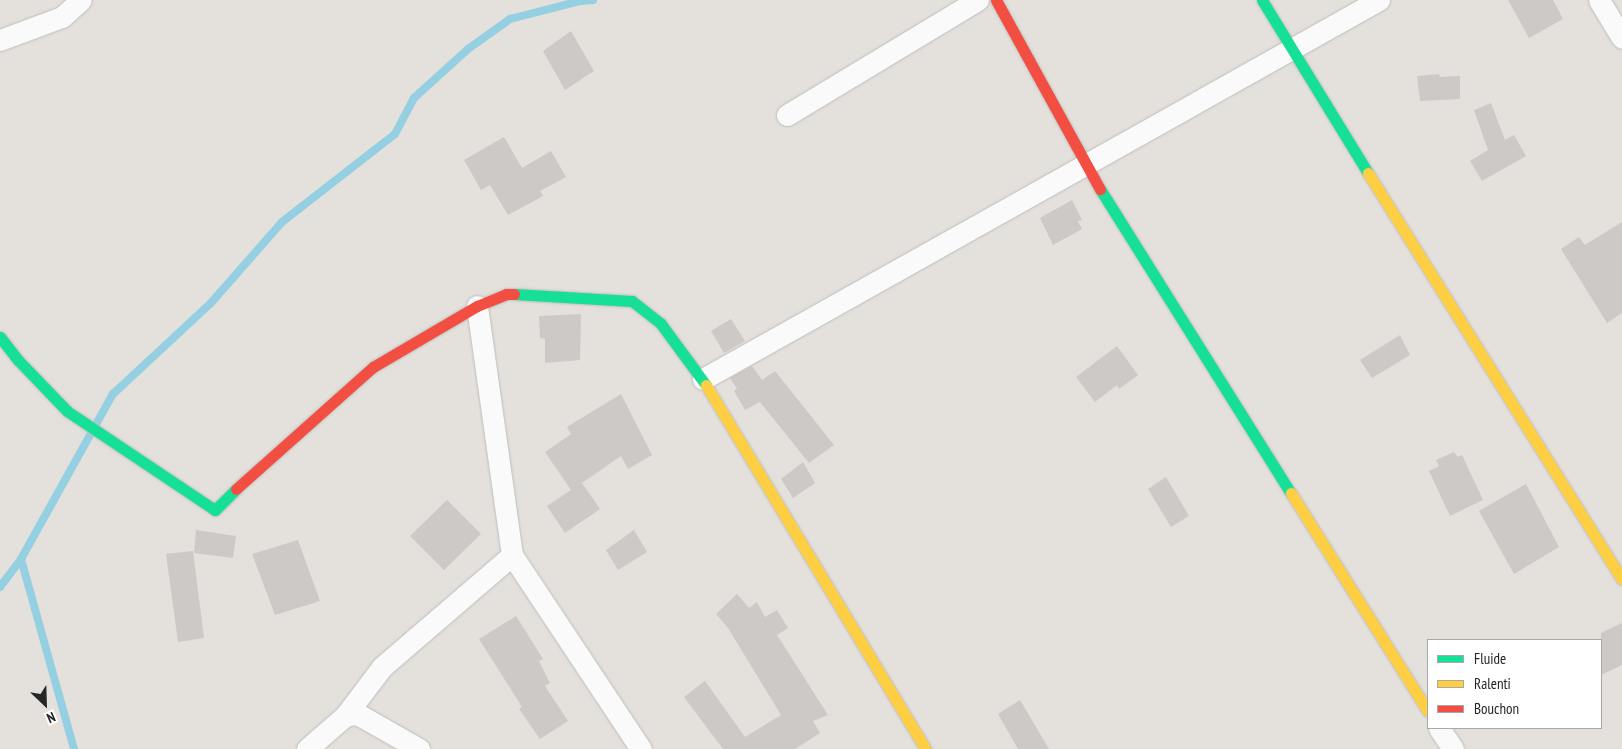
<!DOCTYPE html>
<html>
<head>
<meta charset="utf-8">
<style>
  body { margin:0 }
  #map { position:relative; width:1622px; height:749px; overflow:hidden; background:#e4e1dc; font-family:"PT Sans Narrow",sans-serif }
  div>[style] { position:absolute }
  .stream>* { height:8px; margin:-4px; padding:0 4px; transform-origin:4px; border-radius:4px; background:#94d0e2 }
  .building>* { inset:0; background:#ccc9c6 }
  .roads { filter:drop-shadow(0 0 1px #bebdbd) drop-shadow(0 0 1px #bebdbd) }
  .street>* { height:21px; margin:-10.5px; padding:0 10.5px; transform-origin:10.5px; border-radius:10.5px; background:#fbfafa }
  .fast>* { height:11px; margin:-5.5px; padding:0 5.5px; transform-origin:5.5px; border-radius:5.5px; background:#16e098 }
  .slow>* { height:11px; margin:-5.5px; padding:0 5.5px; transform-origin:5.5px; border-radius:5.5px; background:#ffcf43 }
  .jam>* { height:11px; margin:-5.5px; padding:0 5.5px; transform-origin:5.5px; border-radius:5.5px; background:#f24e42 }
  span { translate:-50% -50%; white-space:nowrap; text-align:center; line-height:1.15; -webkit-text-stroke:5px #fff; paint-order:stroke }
  .legend { position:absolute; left:1427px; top:639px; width:175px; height:90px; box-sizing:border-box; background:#fff; border:1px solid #a8a8a8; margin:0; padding:6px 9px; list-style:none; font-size:15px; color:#262626 }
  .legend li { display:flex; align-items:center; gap:10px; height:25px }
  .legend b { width:25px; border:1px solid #a8a8a8 }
  .north { position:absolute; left:20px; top:679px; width:50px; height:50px; -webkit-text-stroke:4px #fff; paint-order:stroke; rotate:156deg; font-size:14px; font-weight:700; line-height:20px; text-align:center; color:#262626 }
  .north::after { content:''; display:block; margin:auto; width:18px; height:22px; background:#262626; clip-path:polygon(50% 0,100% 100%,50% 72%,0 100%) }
</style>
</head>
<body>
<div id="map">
  <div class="stream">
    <i style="left:21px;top:559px;width:197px;rotate:74.4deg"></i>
    <i style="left:0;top:587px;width:35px;rotate:-53deg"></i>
    <i style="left:21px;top:559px;width:189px;rotate:-60.9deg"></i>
    <i style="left:113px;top:394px;width:132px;rotate:-42.9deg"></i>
    <i style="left:210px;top:304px;width:109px;rotate:-48.7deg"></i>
    <i style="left:282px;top:222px;width:143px;rotate:-37.9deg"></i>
    <i style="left:395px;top:134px;width:41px;rotate:-62.2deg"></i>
    <i style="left:414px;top:98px;width:73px;rotate:-42.2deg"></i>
    <i style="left:468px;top:49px;width:52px;rotate:-35.5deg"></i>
    <i style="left:510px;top:19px;width:72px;rotate:-14.4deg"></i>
    <i style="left:580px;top:1px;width:13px;rotate:-4deg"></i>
  </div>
  <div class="building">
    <i style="clip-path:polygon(1508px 0,1553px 0,1563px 19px,1529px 38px)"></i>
    <i style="clip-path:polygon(571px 31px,594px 71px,565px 90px,543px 51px)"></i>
    <i style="clip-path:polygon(1439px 74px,1440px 77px,1460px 76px,1460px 99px,1420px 101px,1417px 76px)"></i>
    <i style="clip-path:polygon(1491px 103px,1505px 140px,1514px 135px,1526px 156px,1482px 181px,1470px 161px,1488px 150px,1474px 110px)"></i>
    <i style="clip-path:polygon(504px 137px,522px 168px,551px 151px,566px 177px,540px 191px,543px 196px,508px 215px,490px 185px,481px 190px,464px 160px)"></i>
    <i style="clip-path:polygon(1072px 200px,1082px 220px,1078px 221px,1082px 229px,1053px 245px,1040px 218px)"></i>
    <i style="clip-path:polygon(1622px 222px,1622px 313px,1607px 323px,1561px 249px,1579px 237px,1585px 245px)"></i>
    <i style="clip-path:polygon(581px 314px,580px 360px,545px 363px,545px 339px,540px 338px,539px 316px)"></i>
    <i style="clip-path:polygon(731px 319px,745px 341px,724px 353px,711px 331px)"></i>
    <i style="clip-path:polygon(1400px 335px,1410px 355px,1372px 378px,1360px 360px)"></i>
    <i style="clip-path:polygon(1117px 346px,1138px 375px,1119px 389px,1117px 385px,1095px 402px,1076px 377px)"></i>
    <i style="clip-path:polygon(752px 366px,762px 380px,775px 371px,834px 445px,809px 463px,760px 402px,745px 410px,734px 391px,737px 389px,730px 378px)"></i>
    <i style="clip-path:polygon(621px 394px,652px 455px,628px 469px,621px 456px,579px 485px,582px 483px,600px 509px,565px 533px,547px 506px,571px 490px,545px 452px,571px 434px,567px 427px)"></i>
    <i style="clip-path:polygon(1454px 452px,1458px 457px,1462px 455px,1483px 500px,1450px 516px,1429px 471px,1439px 466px,1436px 460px)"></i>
    <i style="clip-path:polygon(803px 462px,815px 483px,793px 498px,781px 479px)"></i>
    <i style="clip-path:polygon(1166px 477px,1189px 516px,1171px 527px,1148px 489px)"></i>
    <i style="clip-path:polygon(1526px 484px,1559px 547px,1514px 574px,1479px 511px)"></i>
    <i style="clip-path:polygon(447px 500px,481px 534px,444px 570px,410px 536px)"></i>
    <i style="clip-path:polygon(196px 530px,236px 536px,233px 558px,194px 553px)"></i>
    <i style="clip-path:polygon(634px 530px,647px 552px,618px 570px,606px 550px)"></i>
    <i style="clip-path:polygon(298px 540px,320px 601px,275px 615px,252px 554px)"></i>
    <i style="clip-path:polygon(193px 551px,204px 638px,178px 642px,166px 554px)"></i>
    <i style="clip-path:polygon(737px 594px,749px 608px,757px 602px,765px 617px,777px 610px,788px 628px,777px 635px,828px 715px,813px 721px,820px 733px,795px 749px,723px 749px,684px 697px,705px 681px,745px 737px,781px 715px,728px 628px,716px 614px)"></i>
    <i style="clip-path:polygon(516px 616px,543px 659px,539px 661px,550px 683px,545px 686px,568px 721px,540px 739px,519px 709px,522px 707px,479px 639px)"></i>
    <i style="clip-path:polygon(1622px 623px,1622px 665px,1601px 675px,1601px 633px)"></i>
    <i style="clip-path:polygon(1020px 700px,1049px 749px,1018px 749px,998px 714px)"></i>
  </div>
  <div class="roads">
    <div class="street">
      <i style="left:1599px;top:0;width:44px;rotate:58.8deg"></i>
      <i style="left:0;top:40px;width:66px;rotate:-20.4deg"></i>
      <i style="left:62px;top:17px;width:25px;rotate:-42deg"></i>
      <i style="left:787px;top:115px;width:223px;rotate:-31.1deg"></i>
      <i style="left:477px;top:306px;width:251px;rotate:82deg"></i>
      <i style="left:512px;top:555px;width:233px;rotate:56.4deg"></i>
      <i style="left:703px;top:379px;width:775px;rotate:-29.28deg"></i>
      <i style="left:345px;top:716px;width:61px;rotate:-52.9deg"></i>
      <i style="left:382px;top:667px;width:172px;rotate:-40.7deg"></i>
      <i style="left:1439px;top:728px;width:25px;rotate:56deg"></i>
      <i style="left:307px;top:749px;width:50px;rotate:-41deg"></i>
      <i style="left:345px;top:716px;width:8px;rotate:-14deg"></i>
      <i style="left:353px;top:714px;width:8px;rotate:14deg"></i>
      <i style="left:361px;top:716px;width:67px;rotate:29.6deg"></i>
    </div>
    <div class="fast">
      <i style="left:1262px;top:0;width:203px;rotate:58.5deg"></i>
      <i style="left:1100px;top:189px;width:359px;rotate:57.9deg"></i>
      <i style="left:514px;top:294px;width:118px;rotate:3.4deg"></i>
      <i style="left:632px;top:301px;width:37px;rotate:38deg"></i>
      <i style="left:661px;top:324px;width:76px;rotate:53.6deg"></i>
      <i style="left:0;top:337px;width:29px;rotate:52deg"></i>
      <i style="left:18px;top:360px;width:71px;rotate:46.1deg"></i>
      <i style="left:67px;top:411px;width:178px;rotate:33.8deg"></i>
      <i style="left:215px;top:510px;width:30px;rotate:-45deg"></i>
    </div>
    <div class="slow">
      <i style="left:1368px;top:173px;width:479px;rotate:58deg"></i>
      <i style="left:706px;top:385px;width:425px;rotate:58.9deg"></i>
      <i style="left:1291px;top:493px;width:257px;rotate:57.9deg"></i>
    </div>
    <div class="jam">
      <i style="left:996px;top:0;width:216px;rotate:61.2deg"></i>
      <i style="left:236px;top:489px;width:183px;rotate:-41.7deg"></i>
      <i style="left:373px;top:367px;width:121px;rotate:-30.4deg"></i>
      <i style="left:477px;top:306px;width:31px;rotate:-22deg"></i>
      <i style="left:506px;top:294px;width:8px"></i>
    </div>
  </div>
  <ul class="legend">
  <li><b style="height:6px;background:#16e098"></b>Fluide</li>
  <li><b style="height:6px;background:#ffcf43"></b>Ralenti</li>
  <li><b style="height:6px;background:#f24e42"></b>Bouchon</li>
  </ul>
  <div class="north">N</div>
</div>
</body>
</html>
